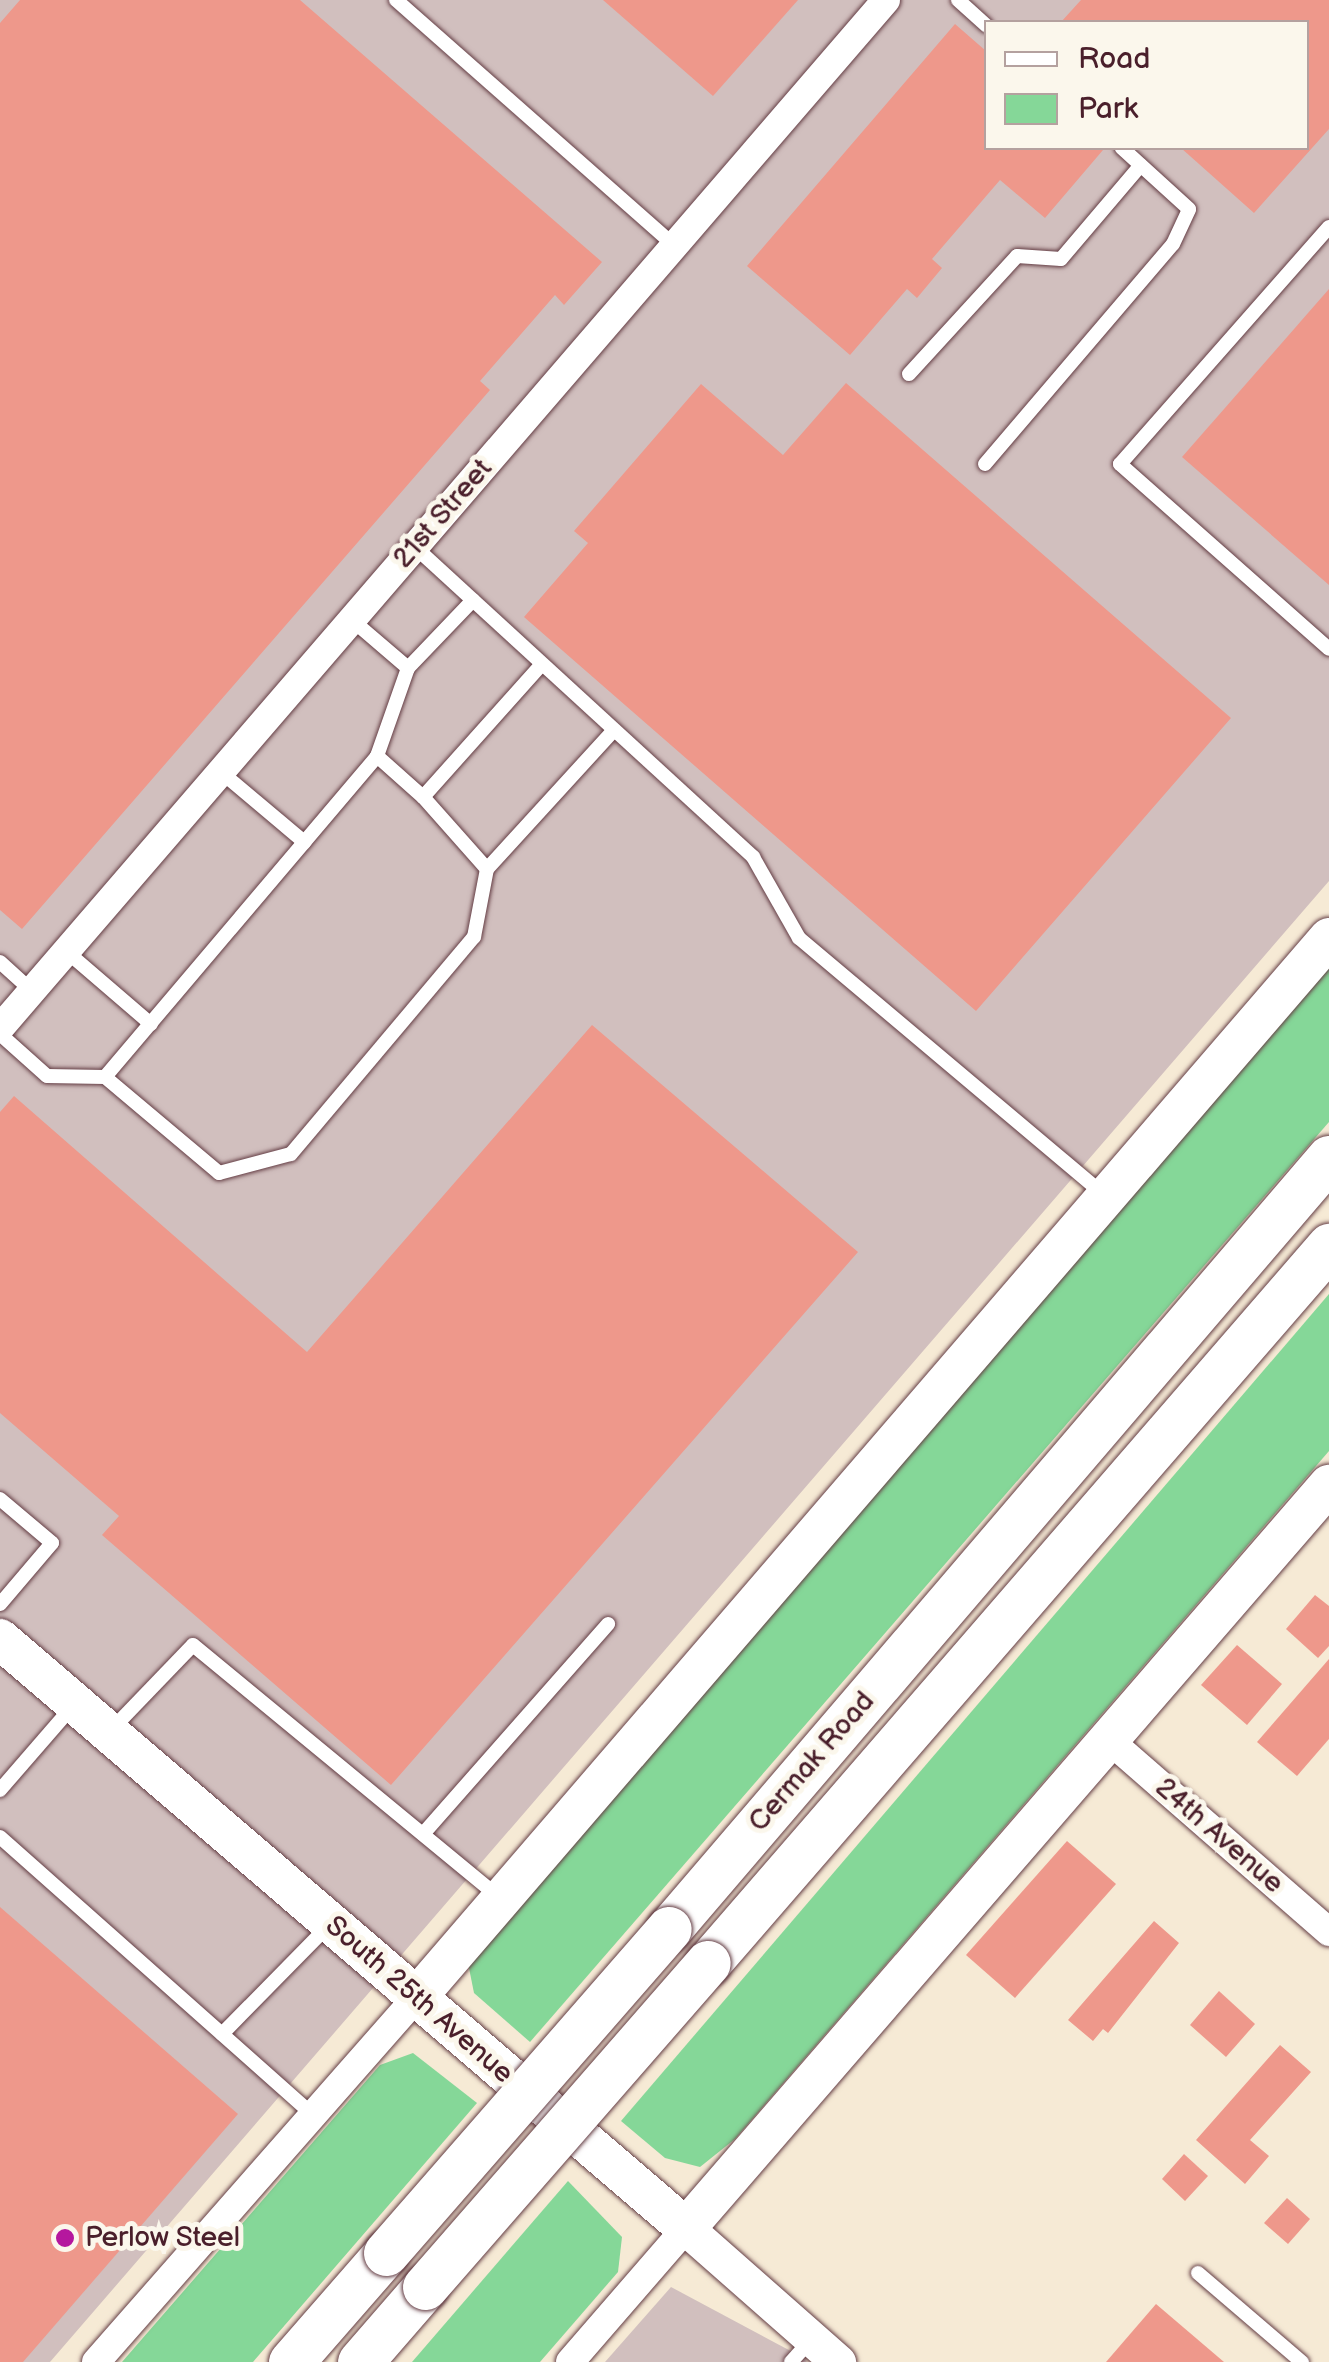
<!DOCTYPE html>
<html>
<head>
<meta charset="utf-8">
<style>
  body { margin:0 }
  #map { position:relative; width:1329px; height:2362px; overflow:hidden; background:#f6ead5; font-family:"Balsamiq Sans",sans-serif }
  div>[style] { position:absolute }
  .industrial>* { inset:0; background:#d1bfbe }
  .green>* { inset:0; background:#85d798 }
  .building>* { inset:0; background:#ee988b }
  .roads { filter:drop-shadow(0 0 2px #643d44) drop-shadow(0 0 2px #643d44) }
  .service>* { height:14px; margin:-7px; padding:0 7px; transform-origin:7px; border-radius:7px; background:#fff }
  .minor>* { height:28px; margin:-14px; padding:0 14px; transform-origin:14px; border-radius:14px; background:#fff }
  .tertiary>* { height:35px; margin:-17.5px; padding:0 17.5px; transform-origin:17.5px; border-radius:17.5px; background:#fff }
  .secondary>* { height:40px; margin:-20px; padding:0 20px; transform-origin:20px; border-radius:20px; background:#fff }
  .primary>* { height:45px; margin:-22.5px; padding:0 22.5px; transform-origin:22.5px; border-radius:22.5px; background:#fff }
  .bridges { filter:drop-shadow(0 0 2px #643d44) drop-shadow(0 0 2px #643d44) }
  .primary-bridge>* { height:45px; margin:-22.5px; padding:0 22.5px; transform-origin:22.5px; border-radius:22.5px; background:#fff }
  .dots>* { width:28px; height:28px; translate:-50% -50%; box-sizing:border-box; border:5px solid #fbf7ec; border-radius:50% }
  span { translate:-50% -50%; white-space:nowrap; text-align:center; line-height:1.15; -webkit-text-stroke:10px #fbf7ec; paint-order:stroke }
  .street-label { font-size:28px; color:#4a1f2b }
  .poi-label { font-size:28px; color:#4a1f2b }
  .left { translate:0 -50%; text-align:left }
  .legend { position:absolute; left:984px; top:20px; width:325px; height:130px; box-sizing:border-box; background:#fbf7ec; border:2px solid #b4a19f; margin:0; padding:12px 18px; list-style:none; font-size:30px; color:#4a1f2b }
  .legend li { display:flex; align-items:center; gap:20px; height:50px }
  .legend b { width:50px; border:2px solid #b4a19f }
</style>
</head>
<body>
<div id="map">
  <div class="industrial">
    <i style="clip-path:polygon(evenodd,0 0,1329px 0,1329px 881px,50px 2362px,0 2362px,0 0,986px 22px,1306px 22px,1306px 148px,986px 148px,986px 22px)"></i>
    <i style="clip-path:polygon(671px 2287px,802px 2357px,807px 2362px,605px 2362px)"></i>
  </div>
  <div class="green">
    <i style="clip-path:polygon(1329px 967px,1329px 1122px,530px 2042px,474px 1993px,468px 1963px)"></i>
    <i style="clip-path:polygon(1329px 1294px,1329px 1451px,735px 2139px,700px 2167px,665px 2158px,621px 2121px)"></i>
    <i style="clip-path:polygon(413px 2053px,477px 2103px,253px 2362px,122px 2362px,380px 2065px)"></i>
    <i style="clip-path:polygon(568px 2181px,622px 2237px,618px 2272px,540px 2362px,412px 2362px)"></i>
  </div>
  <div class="building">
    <i style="clip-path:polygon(20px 0,300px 0,602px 262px,564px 305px,555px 295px,480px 381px,490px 390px,22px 929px,0 910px,0 23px)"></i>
    <i style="clip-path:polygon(603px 0,798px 0,713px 96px)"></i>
    <i style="clip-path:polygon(1081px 0,1329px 0,1329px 129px,1254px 213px,1181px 148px,1306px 148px,1306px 22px,1061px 22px)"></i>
    <i style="clip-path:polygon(955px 24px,986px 51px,986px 148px,1103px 150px,1045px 218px,1000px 180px,932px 259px,942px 268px,917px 298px,907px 289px,850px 355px,747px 266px)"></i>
    <i style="clip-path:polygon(1329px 289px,1329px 585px,1182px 457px)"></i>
    <i style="clip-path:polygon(846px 383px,1231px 718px,976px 1011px,524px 617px,588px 543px,574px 531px,701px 384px,783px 455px)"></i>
    <i style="clip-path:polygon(592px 1025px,858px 1252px,391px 1785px,102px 1535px,119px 1516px,0 1413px,0 1112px,14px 1096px,307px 1352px)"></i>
    <i style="clip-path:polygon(1315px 1595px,1329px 1606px,1329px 1646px,1318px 1658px,1286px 1629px)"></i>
    <i style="clip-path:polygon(1237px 1645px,1282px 1684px,1247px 1725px,1201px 1685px)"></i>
    <i style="clip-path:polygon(1329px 1659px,1329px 1739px,1297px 1776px,1257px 1742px)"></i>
    <i style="clip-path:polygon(1067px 1841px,1116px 1884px,1015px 1998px,966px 1955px)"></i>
    <i style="clip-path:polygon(0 1907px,238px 2114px,23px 2362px,0 2362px)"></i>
    <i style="clip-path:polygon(1154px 1921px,1179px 1943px,1108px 2033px,1103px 2029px,1093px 2041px,1068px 2020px)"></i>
    <i style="clip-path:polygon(1219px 1991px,1255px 2024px,1226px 2057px,1190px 2025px)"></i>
    <i style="clip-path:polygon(1280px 2045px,1311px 2072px,1250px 2140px,1269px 2156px,1245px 2184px,1196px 2140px)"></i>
    <i style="clip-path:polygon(1184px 2154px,1208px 2176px,1185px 2201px,1162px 2179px)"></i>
    <i style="clip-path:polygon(1287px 2198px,1310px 2219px,1288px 2244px,1264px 2223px)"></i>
    <i style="clip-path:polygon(1156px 2304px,1224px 2362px,1106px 2362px)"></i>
  </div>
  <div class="roads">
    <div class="service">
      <i style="left:396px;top:0;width:372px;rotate:41.4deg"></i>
      <i style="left:958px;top:0;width:38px;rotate:42deg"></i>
      <i style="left:1329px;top:227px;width:316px;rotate:131.4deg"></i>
      <i style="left:1120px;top:464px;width:279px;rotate:41.5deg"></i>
      <i style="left:909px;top:374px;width:160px;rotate:-47.5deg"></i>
      <i style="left:1017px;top:256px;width:44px;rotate:3.9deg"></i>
      <i style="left:1061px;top:259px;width:123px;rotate:-49.6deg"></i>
      <i style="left:985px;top:464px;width:289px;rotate:-49.5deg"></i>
      <i style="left:1173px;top:244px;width:38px;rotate:-65deg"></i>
      <i style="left:1189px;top:209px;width:91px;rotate:-137.7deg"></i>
      <i style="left:415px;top:547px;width:459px;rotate:42.5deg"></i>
      <i style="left:753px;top:857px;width:93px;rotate:60.4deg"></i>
      <i style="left:799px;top:938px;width:397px;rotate:40.1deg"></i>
      <i style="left:352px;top:620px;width:74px;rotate:40.6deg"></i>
      <i style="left:408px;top:668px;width:93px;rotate:109.4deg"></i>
      <i style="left:377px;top:756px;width:62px;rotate:41.7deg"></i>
      <i style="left:408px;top:668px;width:94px;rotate:-46.3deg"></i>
      <i style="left:221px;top:772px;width:109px;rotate:40.1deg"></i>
      <i style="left:487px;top:869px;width:96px;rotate:-131.6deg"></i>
      <i style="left:423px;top:797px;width:178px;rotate:-48.2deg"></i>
      <i style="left:66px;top:951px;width:112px;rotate:40.7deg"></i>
      <i style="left:0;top:962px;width:43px;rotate:42.2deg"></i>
      <i style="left:0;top:1034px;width:63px;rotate:41.8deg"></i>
      <i style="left:47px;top:1076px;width:58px;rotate:1deg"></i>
      <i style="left:105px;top:1077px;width:149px;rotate:40.1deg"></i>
      <i style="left:219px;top:1173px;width:74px;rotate:-14.8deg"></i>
      <i style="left:291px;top:1154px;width:284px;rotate:-49.9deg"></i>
      <i style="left:474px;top:937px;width:69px;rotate:-79.2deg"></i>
      <i style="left:487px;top:869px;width:188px;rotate:-47.6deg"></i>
      <i style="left:105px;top:1077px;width:421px;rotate:-49.7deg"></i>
      <i style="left:0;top:1499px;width:68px;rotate:40.2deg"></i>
      <i style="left:52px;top:1543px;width:80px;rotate:130.4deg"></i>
      <i style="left:113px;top:1728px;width:115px;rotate:-46.1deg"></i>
      <i style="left:193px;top:1645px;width:398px;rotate:39.5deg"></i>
      <i style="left:0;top:1790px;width:110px;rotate:-49.1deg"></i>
      <i style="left:423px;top:1834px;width:280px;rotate:-48.6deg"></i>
      <i style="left:0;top:1837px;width:419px;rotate:41.6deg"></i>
      <i style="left:222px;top:2034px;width:154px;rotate:-45.5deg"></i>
      <i style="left:1198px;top:2273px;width:137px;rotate:40.6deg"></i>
      <i style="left:791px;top:2362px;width:30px;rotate:-48deg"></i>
    </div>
    <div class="minor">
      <i style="left:0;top:1028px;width:1357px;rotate:-49.24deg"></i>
      <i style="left:1109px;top:1740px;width:292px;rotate:41.1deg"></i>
      <i style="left:96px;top:2362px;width:485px;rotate:-48.7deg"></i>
      <i style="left:570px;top:2362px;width:177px;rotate:-49.1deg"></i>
    </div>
    <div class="tertiary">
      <i style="left:686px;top:2228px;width:203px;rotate:41.4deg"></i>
    </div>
    <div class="secondary">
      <i style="left:0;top:1639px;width:904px;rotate:40.65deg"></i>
      <i style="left:686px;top:2228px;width:983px;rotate:-49.13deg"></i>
      <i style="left:416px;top:1998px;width:1399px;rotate:-49.26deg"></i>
    </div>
    <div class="primary">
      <i style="left:669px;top:1929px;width:1015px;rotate:-49.44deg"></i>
      <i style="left:708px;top:1963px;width:949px;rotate:-49.1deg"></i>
      <i style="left:291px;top:2362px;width:145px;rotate:-48.9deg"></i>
      <i style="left:360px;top:2362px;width:99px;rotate:-49.1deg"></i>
    </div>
  </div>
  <div class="bridges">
    <div class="primary-bridge">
      <i style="left:386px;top:2253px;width:430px;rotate:-48.9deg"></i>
      <i style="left:425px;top:2287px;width:430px;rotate:-48.9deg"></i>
    </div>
  </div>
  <div class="dots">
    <i style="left:65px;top:2238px;background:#b5179e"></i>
  </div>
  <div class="street-label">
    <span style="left:443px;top:514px;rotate:-49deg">21st Street</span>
    <span style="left:812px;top:1762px;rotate:-49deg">Cermak Road</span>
    <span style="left:1219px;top:1836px;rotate:41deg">24th Avenue</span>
    <span style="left:419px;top:2000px;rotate:41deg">South 25th Avenue</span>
  </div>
  <div class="poi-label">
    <span class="left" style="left:85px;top:2238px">Perlow Steel</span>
  </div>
  <ul class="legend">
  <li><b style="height:12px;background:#fff"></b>Road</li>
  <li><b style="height:28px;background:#85d798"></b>Park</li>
  </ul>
</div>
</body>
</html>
